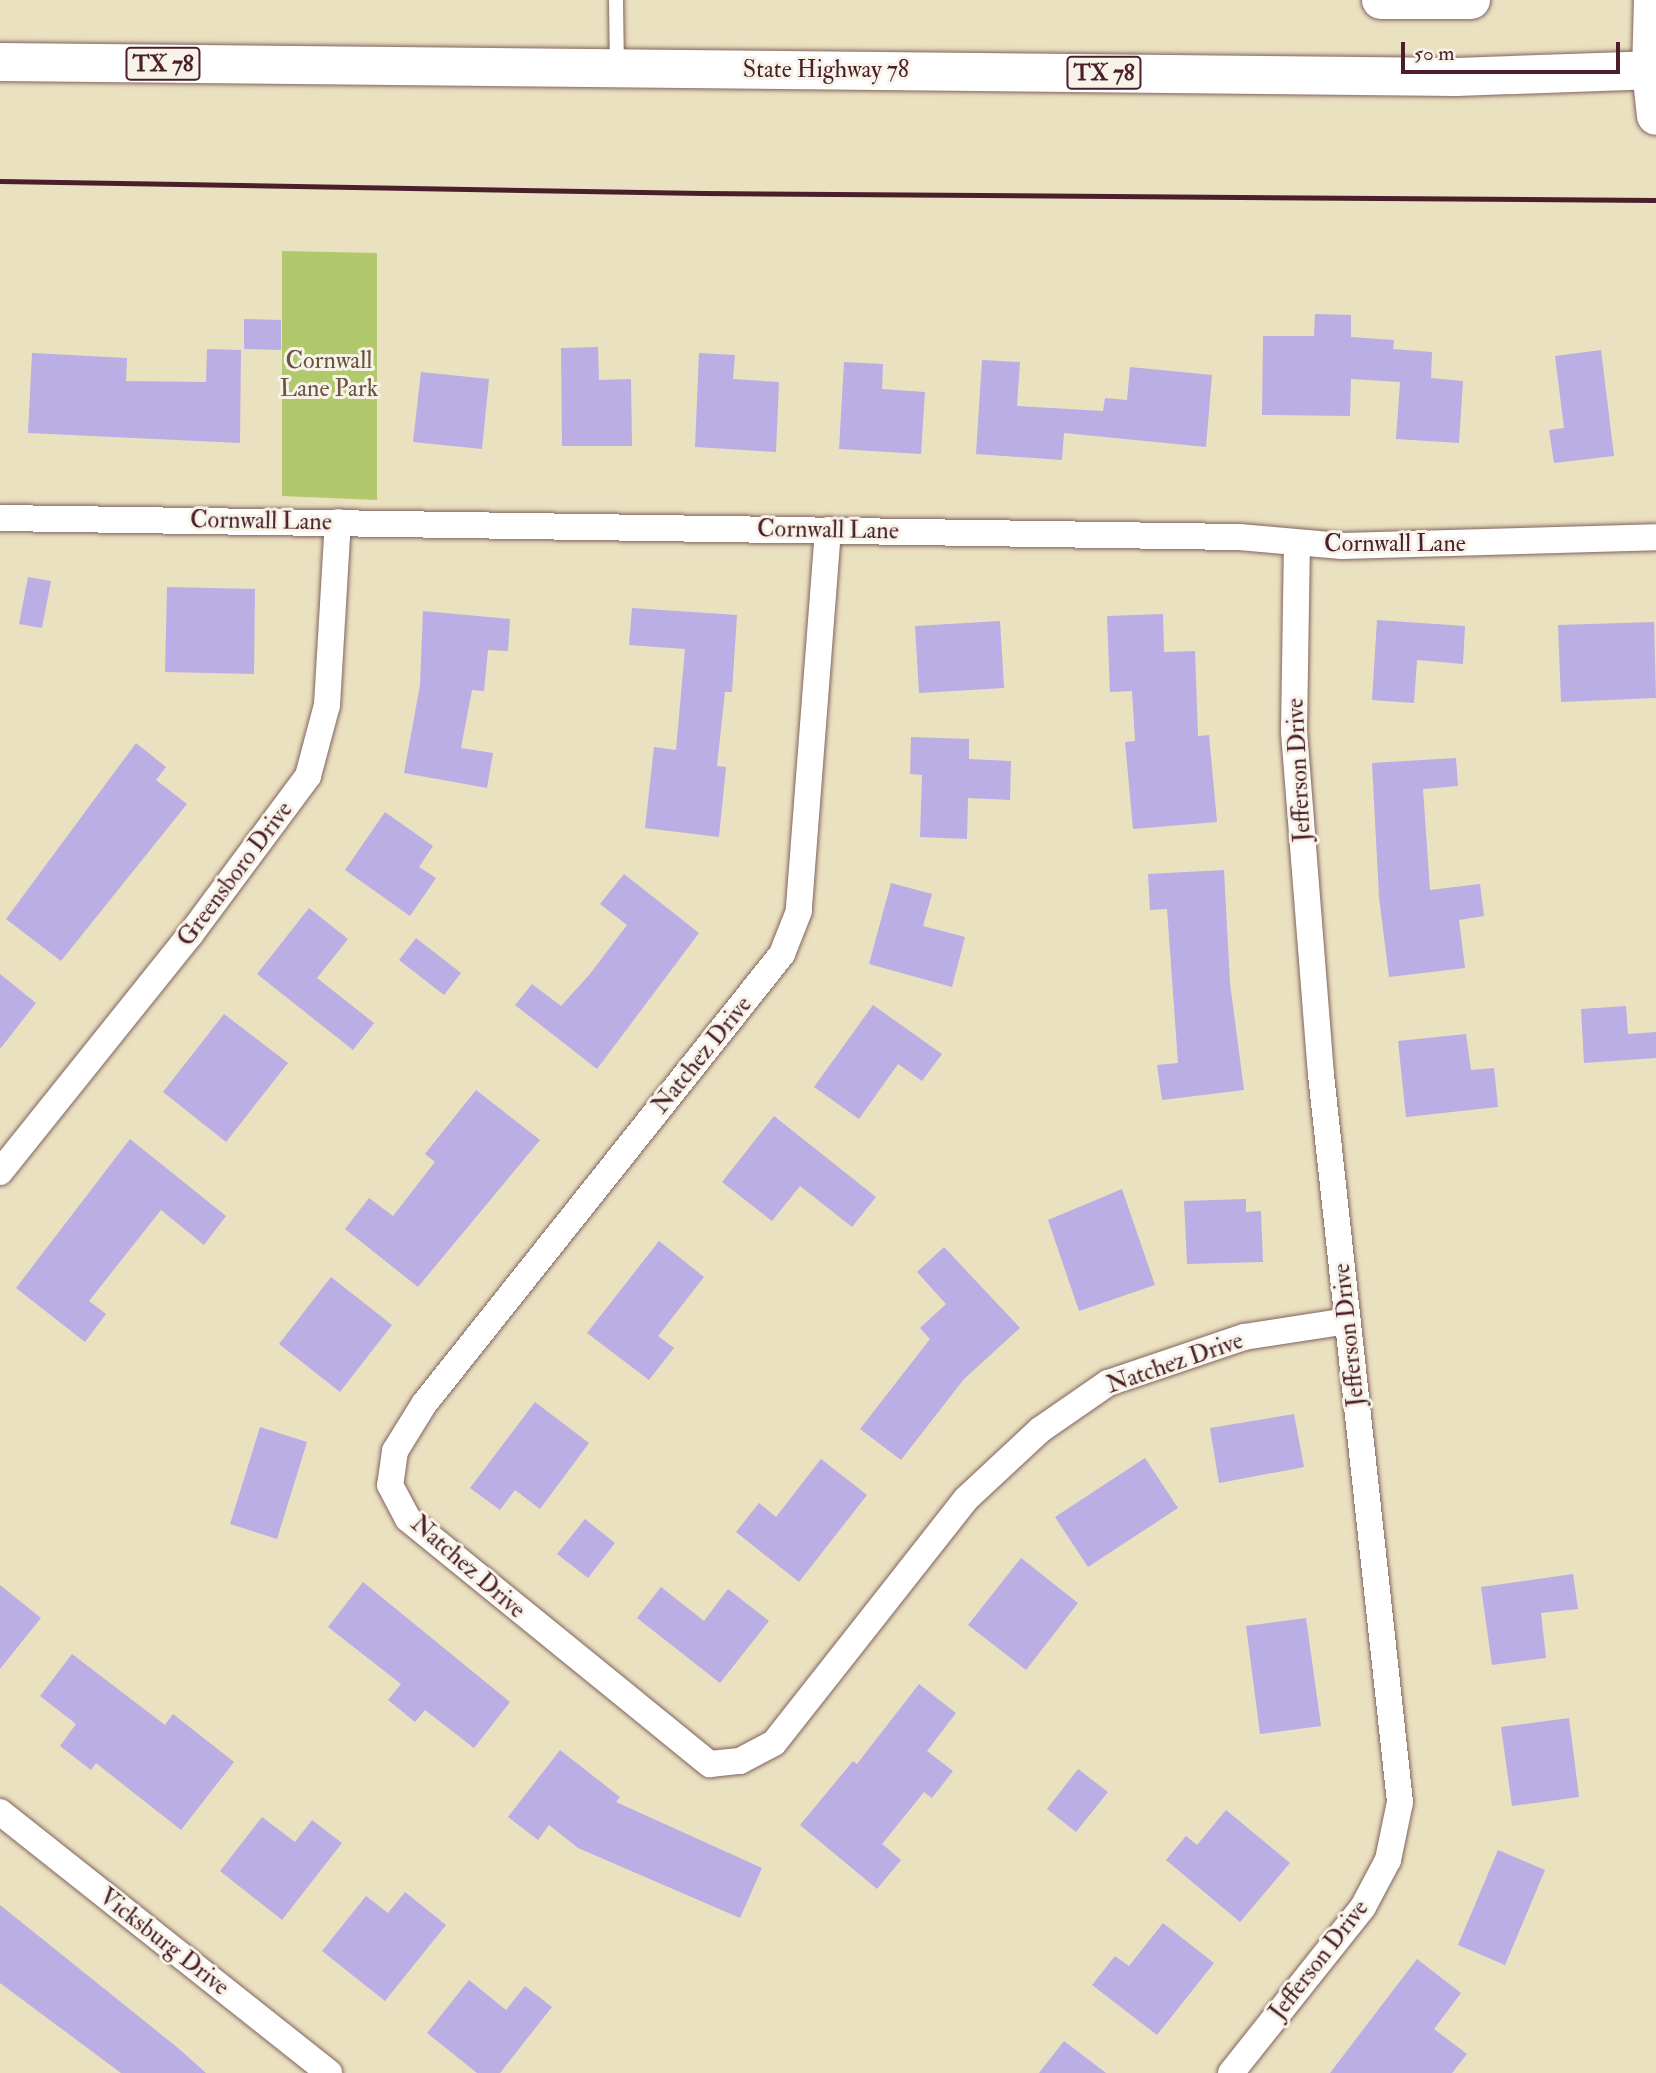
<!DOCTYPE html>
<html>
<head>
<meta charset="utf-8">
<style>
  body { margin:0 }
  #map { position:relative; width:1656px; height:2073px; overflow:hidden; background:#eae1c0; font-family:"IM FELL Double Pica",serif }
  div>[style] { position:absolute }
  .green>* { inset:0; background:#b1c86c }
  .building>* { inset:0; background:#baaee4 }
  .roads { filter:drop-shadow(0 0 2px #82635f) drop-shadow(0 0 2px #82635f) }
  .service>* { height:14px; margin:-7px; padding:0 7px; transform-origin:7px; border-radius:7px; background:#fff }
  .minor>* { height:26px; margin:-13px; padding:0 13px; transform-origin:13px; border-radius:13px; background:#fff }
  .secondary>* { height:38px; margin:-19px; padding:0 19px; transform-origin:19px; border-radius:19px; background:#fff }
  .primary>* { height:38px; margin:-19px; padding:0 19px; transform-origin:19px; border-radius:19px; background:#fff }
  .rail>* { height:5px; margin:-2.5px; padding:0 2.5px; transform-origin:2.5px; border-radius:2.5px; background:#4a1f2b }
  span { translate:-50% -50%; white-space:nowrap; text-align:center; line-height:1.15; -webkit-text-stroke:6px #f7f3e8; paint-order:stroke }
  .shield-label span { padding:2px 5px; background:#f7f3e8; border:2px solid; border-radius:5px; -webkit-text-stroke-width:0 }
  .shield-label { font-size:23px; color:#4a1f2b; font-weight:700 }
  .street-label { font-size:24px; color:#4a1f2b }
  .park-label { font-size:24px; color:#69523e }
  .scale { position:absolute; left:1401px; top:42px; width:219px; height:32px; box-sizing:border-box; border:4px solid #4a1f2b; border-top:0; padding-left:9px; font-size:21px; line-height:24px; white-space:nowrap; color:#4a1f2b; -webkit-text-stroke:5px #f7f3e8; paint-order:stroke }
</style>
</head>
<body>
<div id="map">
  <div class="green">
    <i style="clip-path:polygon(282px 251px,377px 253px,377px 500px,282px 496px)"></i>
  </div>
  <div class="building">
    <i style="clip-path:polygon(1315px 314px,1351px 315px,1351px 337px,1394px 340px,1393px 349px,1432px 352px,1431px 378px,1463px 381px,1459px 443px,1396px 439px,1400px 382px,1351px 379px,1350px 416px,1262px 415px,1263px 336px,1314px 336px)"></i>
    <i style="clip-path:polygon(244px 319px,281px 320px,281px 350px,244px 349px)"></i>
    <i style="clip-path:polygon(598px 347px,599px 380px,631px 379px,632px 446px,562px 446px,561px 348px)"></i>
    <i style="clip-path:polygon(207px 349px,241px 350px,240px 443px,28px 433px,32px 353px,127px 358px,126px 381px,206px 382px)"></i>
    <i style="clip-path:polygon(1601px 350px,1614px 456px,1554px 463px,1549px 430px,1564px 428px,1555px 356px)"></i>
    <i style="clip-path:polygon(699px 353px,735px 355px,733px 379px,779px 382px,776px 452px,695px 447px)"></i>
    <i style="clip-path:polygon(982px 360px,1020px 362px,1017px 406px,1103px 411px,1105px 398px,1127px 400px,1130px 367px,1212px 375px,1206px 447px,1064px 433px,1062px 460px,976px 454px)"></i>
    <i style="clip-path:polygon(844px 362px,883px 364px,882px 389px,925px 392px,921px 454px,839px 449px)"></i>
    <i style="clip-path:polygon(421px 372px,489px 379px,482px 449px,413px 442px)"></i>
    <i style="clip-path:polygon(28px 577px,51px 581px,42px 628px,19px 624px)"></i>
    <i style="clip-path:polygon(167px 587px,255px 589px,254px 674px,165px 672px)"></i>
    <i style="clip-path:polygon(632px 608px,737px 615px,732px 692px,725px 692px,717px 766px,726px 767px,719px 837px,645px 828px,654px 747px,676px 750px,685px 649px,629px 645px)"></i>
    <i style="clip-path:polygon(423px 611px,510px 619px,508px 651px,488px 650px,484px 691px,472px 690px,461px 748px,493px 753px,487px 788px,404px 773px,420px 685px)"></i>
    <i style="clip-path:polygon(1163px 614px,1164px 652px,1195px 651px,1198px 736px,1209px 735px,1217px 822px,1133px 829px,1125px 742px,1135px 741px,1132px 691px,1110px 692px,1107px 616px)"></i>
    <i style="clip-path:polygon(1377px 620px,1465px 626px,1463px 664px,1417px 660px,1414px 703px,1372px 700px)"></i>
    <i style="clip-path:polygon(1000px 621px,1004px 688px,919px 693px,915px 626px)"></i>
    <i style="clip-path:polygon(1654px 622px,1656px 698px,1561px 702px,1558px 625px)"></i>
    <i style="clip-path:polygon(911px 737px,969px 739px,969px 759px,1011px 761px,1010px 800px,968px 798px,967px 839px,920px 837px,922px 775px,910px 774px)"></i>
    <i style="clip-path:polygon(136px 743px,166px 767px,156px 780px,187px 804px,61px 961px,6px 919px)"></i>
    <i style="clip-path:polygon(1456px 758px,1458px 786px,1423px 789px,1430px 890px,1480px 884px,1484px 916px,1459px 920px,1465px 968px,1389px 977px,1379px 897px,1372px 763px)"></i>
    <i style="clip-path:polygon(385px 812px,433px 846px,419px 867px,436px 878px,410px 916px,345px 870px)"></i>
    <i style="clip-path:polygon(1224px 870px,1230px 983px,1244px 1090px,1162px 1100px,1157px 1065px,1178px 1063px,1167px 909px,1150px 910px,1148px 874px)"></i>
    <i style="clip-path:polygon(624px 874px,699px 933px,597px 1069px,515px 1005px,532px 984px,561px 1006px,590px 974px,627px 925px,600px 904px)"></i>
    <i style="clip-path:polygon(891px 883px,932px 894px,923px 926px,965px 937px,952px 987px,869px 964px)"></i>
    <i style="clip-path:polygon(309px 908px,348px 939px,317px 978px,374px 1023px,353px 1050px,257px 974px)"></i>
    <i style="clip-path:polygon(416px 938px,461px 973px,444px 995px,399px 960px)"></i>
    <i style="clip-path:polygon(0 974px,36px 1003px,0 1049px)"></i>
    <i style="clip-path:polygon(873px 1005px,942px 1054px,922px 1081px,898px 1064px,859px 1119px,814px 1087px)"></i>
    <i style="clip-path:polygon(1626px 1006px,1628px 1034px,1656px 1032px,1656px 1058px,1584px 1063px,1581px 1009px)"></i>
    <i style="clip-path:polygon(224px 1014px,288px 1063px,226px 1142px,163px 1092px)"></i>
    <i style="clip-path:polygon(1466px 1034px,1471px 1070px,1494px 1068px,1498px 1107px,1406px 1117px,1398px 1041px)"></i>
    <i style="clip-path:polygon(476px 1090px,540px 1140px,418px 1287px,345px 1229px,369px 1198px,393px 1216px,435px 1162px,425px 1154px)"></i>
    <i style="clip-path:polygon(774px 1116px,876px 1197px,852px 1227px,800px 1186px,772px 1221px,722px 1182px)"></i>
    <i style="clip-path:polygon(130px 1139px,226px 1216px,204px 1245px,161px 1210px,89px 1301px,106px 1314px,85px 1342px,16px 1288px)"></i>
    <i style="clip-path:polygon(1122px 1189px,1155px 1285px,1079px 1311px,1048px 1220px)"></i>
    <i style="clip-path:polygon(1246px 1199px,1246px 1212px,1261px 1211px,1263px 1262px,1187px 1264px,1184px 1201px)"></i>
    <i style="clip-path:polygon(659px 1241px,704px 1277px,658px 1336px,674px 1348px,649px 1380px,587px 1333px)"></i>
    <i style="clip-path:polygon(944px 1247px,1020px 1328px,964px 1379px,901px 1460px,860px 1429px,930px 1339px,920px 1328px,946px 1304px,917px 1272px)"></i>
    <i style="clip-path:polygon(331px 1277px,392px 1325px,340px 1392px,279px 1344px)"></i>
    <i style="clip-path:polygon(535px 1402px,589px 1443px,540px 1509px,515px 1490px,500px 1510px,470px 1488px)"></i>
    <i style="clip-path:polygon(1294px 1414px,1304px 1467px,1219px 1483px,1210px 1428px)"></i>
    <i style="clip-path:polygon(260px 1427px,307px 1442px,277px 1539px,230px 1524px)"></i>
    <i style="clip-path:polygon(1145px 1458px,1178px 1508px,1088px 1567px,1055px 1517px)"></i>
    <i style="clip-path:polygon(821px 1459px,867px 1495px,799px 1582px,736px 1532px,759px 1503px,776px 1517px)"></i>
    <i style="clip-path:polygon(585px 1519px,615px 1543px,588px 1578px,557px 1554px)"></i>
    <i style="clip-path:polygon(1021px 1558px,1078px 1603px,1026px 1670px,968px 1625px)"></i>
    <i style="clip-path:polygon(1573px 1574px,1578px 1609px,1541px 1613px,1546px 1658px,1492px 1665px,1481px 1587px)"></i>
    <i style="clip-path:polygon(363px 1582px,510px 1702px,474px 1748px,425px 1710px,415px 1722px,388px 1700px,401px 1684px,328px 1627px)"></i>
    <i style="clip-path:polygon(0 1585px,41px 1618px,0 1669px)"></i>
    <i style="clip-path:polygon(661px 1587px,704px 1621px,728px 1589px,769px 1621px,720px 1683px,637px 1618px)"></i>
    <i style="clip-path:polygon(1306px 1618px,1321px 1726px,1260px 1734px,1246px 1626px)"></i>
    <i style="clip-path:polygon(72px 1654px,165px 1725px,173px 1714px,234px 1762px,181px 1830px,96px 1763px,91px 1770px,60px 1746px,76px 1724px,40px 1696px)"></i>
    <i style="clip-path:polygon(919px 1684px,956px 1713px,927px 1751px,953px 1771px,932px 1798px,924px 1792px,882px 1844px,901px 1860px,877px 1889px,800px 1825px,853px 1761px,857px 1764px)"></i>
    <i style="clip-path:polygon(1569px 1718px,1579px 1797px,1512px 1806px,1501px 1727px)"></i>
    <i style="clip-path:polygon(560px 1750px,620px 1797px,616px 1802px,762px 1868px,740px 1918px,578px 1848px,549px 1825px,538px 1840px,508px 1817px)"></i>
    <i style="clip-path:polygon(1078px 1769px,1108px 1792px,1076px 1832px,1047px 1809px)"></i>
    <i style="clip-path:polygon(1226px 1810px,1290px 1863px,1240px 1922px,1166px 1860px,1186px 1836px,1197px 1845px)"></i>
    <i style="clip-path:polygon(262px 1817px,295px 1842px,312px 1820px,342px 1843px,282px 1920px,220px 1871px)"></i>
    <i style="clip-path:polygon(1498px 1850px,1545px 1870px,1505px 1965px,1458px 1945px)"></i>
    <i style="clip-path:polygon(405px 1892px,446px 1925px,385px 2001px,322px 1951px,366px 1896px,388px 1913px)"></i>
    <i style="clip-path:polygon(0 1905px,178px 2048px,206px 2073px,121px 2073px,0 1983px)"></i>
    <i style="clip-path:polygon(1163px 1923px,1214px 1963px,1157px 2035px,1092px 1985px,1115px 1956px,1129px 1966px)"></i>
    <i style="clip-path:polygon(1417px 1959px,1461px 1993px,1434px 2029px,1467px 2054px,1452px 2073px,1330px 2073px)"></i>
    <i style="clip-path:polygon(469px 1980px,506px 2010px,525px 1986px,552px 2007px,500px 2073px,477px 2073px,427px 2033px)"></i>
    <i style="clip-path:polygon(1064px 2041px,1106px 2073px,1039px 2073px)"></i>
  </div>
  <div class="roads">
    <div class="service">
      <i style="left:616px;top:0;width:68px;rotate:89.2deg"></i>
    </div>
    <div class="minor">
      <i style="left:0;top:518px;width:1239px;rotate:0.88deg"></i>
      <i style="left:1239px;top:537px;width:103px;rotate:5deg"></i>
      <i style="left:1342px;top:546px;width:314px;rotate:-1.6deg"></i>
      <i style="left:828px;top:530px;width:382px;rotate:94.4deg"></i>
      <i style="left:799px;top:911px;width:46px;rotate:111.6deg"></i>
      <i style="left:782px;top:954px;width:575px;rotate:128.5deg"></i>
      <i style="left:424px;top:1404px;width:55px;rotate:121.7deg"></i>
      <i style="left:395px;top:1451px;width:34px;rotate:98deg"></i>
      <i style="left:390px;top:1485px;width:38px;rotate:62deg"></i>
      <i style="left:408px;top:1519px;width:389px;rotate:39.1deg"></i>
      <i style="left:710px;top:1764px;width:30px;rotate:-6deg"></i>
      <i style="left:740px;top:1761px;width:38px;rotate:-28deg"></i>
      <i style="left:774px;top:1743px;width:310px;rotate:-51.8deg"></i>
      <i style="left:966px;top:1499px;width:101px;rotate:-43deg"></i>
      <i style="left:1040px;top:1430px;width:83px;rotate:-34.7deg"></i>
      <i style="left:1108px;top:1383px;width:144px;rotate:-18.7deg"></i>
      <i style="left:1244px;top:1337px;width:104px;rotate:-8.8deg"></i>
      <i style="left:0;top:1172px;width:304px;rotate:-51.3deg"></i>
      <i style="left:190px;top:935px;width:198px;rotate:-53.4deg"></i>
      <i style="left:308px;top:776px;width:73px;rotate:-75deg"></i>
      <i style="left:327px;top:705px;width:183px;rotate:-86.6deg"></i>
      <i style="left:0;top:1812px;width:420px;rotate:38.4deg"></i>
      <i style="left:1231px;top:2073px;width:212px;rotate:-51.5deg"></i>
      <i style="left:1363px;top:1907px;width:53px;rotate:-62deg"></i>
      <i style="left:1388px;top:1860px;width:59px;rotate:-78.3deg"></i>
      <i style="left:1400px;top:1802px;width:731px;rotate:-96.2deg"></i>
      <i style="left:1321px;top:1075px;width:345px;rotate:-94.5deg"></i>
      <i style="left:1294px;top:731px;width:188px;rotate:-89.1deg"></i>
    </div>
    <div class="secondary">
      <i style="left:1653px;top:0;width:70px;rotate:91.6deg"></i>
      <i style="left:1651px;top:70px;width:46px;rotate:83.8deg"></i>
    </div>
    <div class="primary">
      <i style="left:1381px;top:0;width:90px"></i>
      <i style="left:0;top:62px;width:1456px;rotate:0.59deg"></i>
      <i style="left:1456px;top:77px;width:200px;rotate:-2deg"></i>
    </div>
  </div>
  <div class="rail">
    <i style="left:0;top:181px;width:703px;rotate:0.98deg"></i>
    <i style="left:703px;top:193px;width:953px;rotate:0.42deg"></i>
  </div>
  <div class="shield-label">
    <span style="left:163px;top:64px">TX 78</span>
    <span style="left:1104px;top:73px">TX 78</span>
  </div>
  <div class="street-label">
    <span style="left:826px;top:70px">State Highway 78</span>
    <span style="left:261px;top:521px;rotate:1deg">Cornwall Lane</span>
    <span style="left:828px;top:530px;rotate:1deg">Cornwall Lane</span>
    <span style="left:1395px;top:544px">Cornwall Lane</span>
    <span style="left:1299px;top:770px;rotate:-93deg">Jefferson Drive</span>
    <span style="left:235px;top:874px;rotate:-53deg">Greensboro Drive</span>
    <span style="left:702px;top:1055px;rotate:-51deg">Natchez Drive</span>
    <span style="left:1349px;top:1335px;rotate:-96deg">Jefferson Drive</span>
    <span style="left:1175px;top:1363px;rotate:-19deg">Natchez Drive</span>
    <span style="left:468px;top:1567px;rotate:41deg">Natchez Drive</span>
    <span style="left:164px;top:1942px;rotate:38deg">Vicksburg Drive</span>
    <span style="left:1319px;top:1960px;rotate:-52deg">Jefferson Drive</span>
  </div>
  <div class="park-label">
    <span style="left:329px;top:375px">Cornwall<br>Lane Park</span>
  </div>
  <div class="scale">50 m</div>
</div>
</body>
</html>
